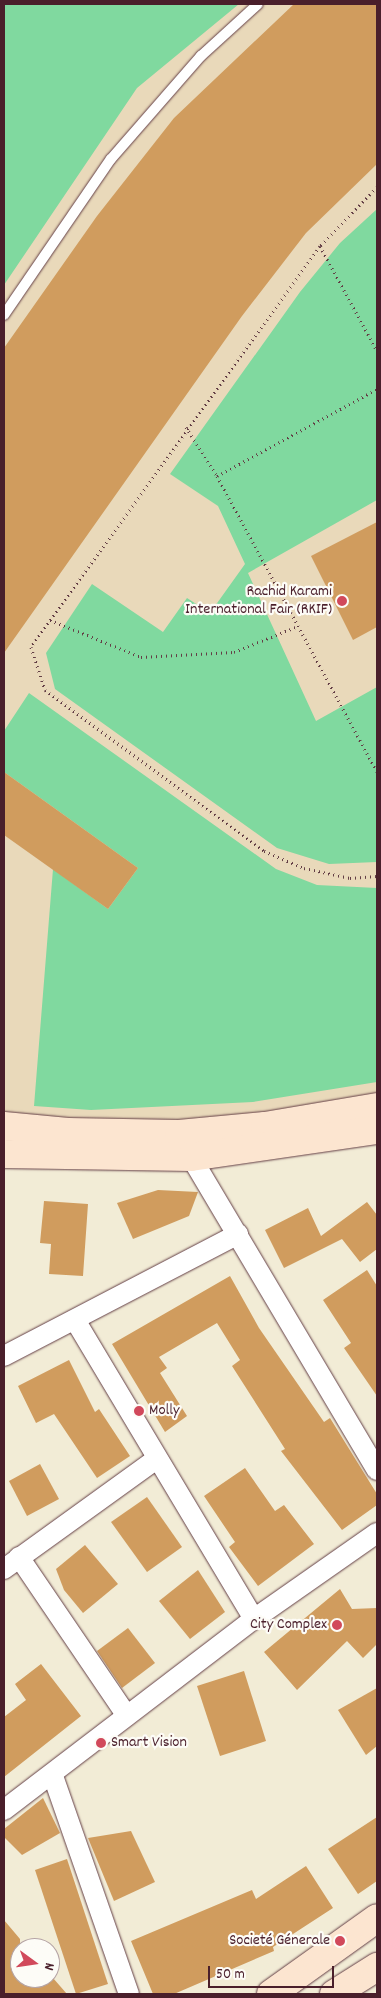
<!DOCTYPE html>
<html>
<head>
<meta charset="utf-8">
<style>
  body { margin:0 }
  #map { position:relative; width:381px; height:1998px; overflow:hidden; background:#f2ecd6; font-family:Dekko,sans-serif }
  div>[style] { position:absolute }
  .built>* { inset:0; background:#e9d9ba }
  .green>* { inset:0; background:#80d99f }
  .building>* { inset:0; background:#d09c5e }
  .path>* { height:3px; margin-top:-1.5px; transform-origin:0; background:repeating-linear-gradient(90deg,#633e45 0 1px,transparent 0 5px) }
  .roads { filter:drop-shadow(0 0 1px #633e45) drop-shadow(0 0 1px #633e45) }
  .lane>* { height:10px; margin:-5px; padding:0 5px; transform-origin:5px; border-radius:5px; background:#fff }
  .street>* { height:20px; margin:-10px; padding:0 10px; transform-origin:10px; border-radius:10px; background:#fff }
  .secondary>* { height:28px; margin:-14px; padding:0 14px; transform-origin:14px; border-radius:14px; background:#fce5d0 }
  .dots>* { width:14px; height:14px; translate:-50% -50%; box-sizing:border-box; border:2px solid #fdfcf7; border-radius:50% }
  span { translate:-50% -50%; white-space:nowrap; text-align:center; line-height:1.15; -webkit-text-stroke:4.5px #fdfcf7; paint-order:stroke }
  .poi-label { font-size:16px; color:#4a1f2b }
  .right { translate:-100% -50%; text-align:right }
  .left { translate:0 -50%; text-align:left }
  .frame { position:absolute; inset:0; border:5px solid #4a1f2b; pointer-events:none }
  .north { position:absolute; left:10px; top:1938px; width:50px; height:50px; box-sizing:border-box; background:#fdfcf7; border:1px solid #b5a4a5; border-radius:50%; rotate:104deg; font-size:14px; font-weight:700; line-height:20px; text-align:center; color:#4a1f2b }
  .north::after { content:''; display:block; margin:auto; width:18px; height:22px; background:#d1495b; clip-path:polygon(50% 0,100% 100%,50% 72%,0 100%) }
  .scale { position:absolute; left:208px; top:1966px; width:126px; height:22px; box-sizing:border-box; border:2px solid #4a1f2b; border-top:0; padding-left:6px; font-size:15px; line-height:18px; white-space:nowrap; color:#4a1f2b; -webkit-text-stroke:4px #fdfcf7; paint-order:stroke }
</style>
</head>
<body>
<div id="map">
  <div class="built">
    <i style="clip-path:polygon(4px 4px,377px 4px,377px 1111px,70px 1140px,4px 1140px)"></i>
  </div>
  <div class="green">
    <i style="clip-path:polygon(4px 4px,239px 4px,137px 88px,4px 285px)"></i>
    <i style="clip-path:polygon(377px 209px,377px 500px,248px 573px,316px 721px,377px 687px,377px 862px,329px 864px,277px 848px,55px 689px,46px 653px,92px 584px,163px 632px,187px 598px,210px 613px,245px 564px,218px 506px,170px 474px,300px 292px,340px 243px)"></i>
    <i style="clip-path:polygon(29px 693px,276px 869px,317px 885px,377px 888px,377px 1082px,253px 1102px,91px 1110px,34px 1106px,53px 869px,108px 909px,138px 868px,4px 772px,4px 731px)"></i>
  </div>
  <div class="building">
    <i style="clip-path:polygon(294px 4px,377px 4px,377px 164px,306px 233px,242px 316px,4px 653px,4px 348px,97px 216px,174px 118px)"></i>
    <i style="clip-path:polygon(377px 522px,377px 627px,353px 640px,311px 556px)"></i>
    <i style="clip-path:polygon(4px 772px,138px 868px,108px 909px,4px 835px)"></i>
    <i style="clip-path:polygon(158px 1190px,198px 1192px,189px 1216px,133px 1239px,117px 1203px)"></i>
    <i style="clip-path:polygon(44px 1201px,88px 1204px,83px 1276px,49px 1274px,51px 1244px,40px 1243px)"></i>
    <i style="clip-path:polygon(367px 1202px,377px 1215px,377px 1249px,360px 1262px,342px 1239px,284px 1268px,265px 1230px,308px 1208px,321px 1236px)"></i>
    <i style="clip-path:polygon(367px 1270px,377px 1286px,377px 1396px,344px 1348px,351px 1343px,323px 1300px)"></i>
    <i style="clip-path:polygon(230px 1276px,259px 1328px,324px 1422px,330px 1418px,377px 1494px,377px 1505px,342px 1530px,281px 1451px,285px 1449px,232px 1366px,240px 1360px,217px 1323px,159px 1357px,167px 1368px,160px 1373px,187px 1416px,165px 1432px,112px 1344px)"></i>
    <i style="clip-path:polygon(69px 1360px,95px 1412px,99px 1409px,130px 1456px,97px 1478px,54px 1414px,36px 1423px,18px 1386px)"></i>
    <i style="clip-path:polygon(40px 1464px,59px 1499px,27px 1516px,9px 1481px)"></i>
    <i style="clip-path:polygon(245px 1468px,275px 1511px,284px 1505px,314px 1544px,258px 1586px,229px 1547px,235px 1542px,204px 1496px)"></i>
    <i style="clip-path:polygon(147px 1497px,182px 1547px,147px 1572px,111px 1522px)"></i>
    <i style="clip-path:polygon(85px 1545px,118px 1584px,83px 1613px,64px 1590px,56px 1569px)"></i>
    <i style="clip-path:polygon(198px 1570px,225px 1612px,190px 1639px,159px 1601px)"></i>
    <i style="clip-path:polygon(340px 1589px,352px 1609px,377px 1608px,377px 1644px,363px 1658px,347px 1641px,297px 1690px,264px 1652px)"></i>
    <i style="clip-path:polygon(128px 1628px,155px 1663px,122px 1688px,97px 1651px)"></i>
    <i style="clip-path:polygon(41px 1664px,81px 1716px,4px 1777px,4px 1717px,26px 1700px,15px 1684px)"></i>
    <i style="clip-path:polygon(244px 1671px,266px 1741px,220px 1756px,197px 1686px)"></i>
    <i style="clip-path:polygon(377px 1688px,377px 1746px,366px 1755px,338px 1710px)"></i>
    <i style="clip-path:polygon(43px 1798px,60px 1833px,22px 1855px,4px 1837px,4px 1829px)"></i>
    <i style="clip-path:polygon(377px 1817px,377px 1881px,358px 1894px,328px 1849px)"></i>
    <i style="clip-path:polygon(131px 1831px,155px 1882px,114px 1901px,88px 1838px)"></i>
    <i style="clip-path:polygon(67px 1859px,108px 1984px,76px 1994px,35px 1870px)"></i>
    <i style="clip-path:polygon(306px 1866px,333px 1908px,273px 1947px,274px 1951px,174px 1994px,153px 1994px,131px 1941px,252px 1890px,256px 1899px)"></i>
    <i style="clip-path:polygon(4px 1920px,20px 1939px,20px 1978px,53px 1978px,67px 1994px,4px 1994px)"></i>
  </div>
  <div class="path">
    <i style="left:377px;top:187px;width:82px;rotate:134deg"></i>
    <i style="left:320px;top:246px;width:494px;rotate:125.8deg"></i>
    <i style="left:31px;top:647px;width:45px;rotate:72deg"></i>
    <i style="left:45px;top:690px;width:272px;rotate:36.3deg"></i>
    <i style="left:264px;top:851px;width:43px;rotate:23deg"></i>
    <i style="left:304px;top:868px;width:47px;rotate:12.3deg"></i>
    <i style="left:350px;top:878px;width:27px;rotate:-4deg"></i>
    <i style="left:320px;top:246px;width:119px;rotate:61.5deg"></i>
    <i style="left:186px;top:427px;width:58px;rotate:57.7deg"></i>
    <i style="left:217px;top:476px;width:336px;rotate:61.6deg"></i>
    <i style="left:217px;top:476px;width:182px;rotate:-28.5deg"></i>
    <i style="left:50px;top:620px;width:98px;rotate:22.1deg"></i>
    <i style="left:141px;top:657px;width:93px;rotate:-3.1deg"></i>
    <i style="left:234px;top:652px;width:69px;rotate:-22.1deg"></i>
  </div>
  <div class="roads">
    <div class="lane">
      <i style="left:4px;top:315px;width:189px;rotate:-55.6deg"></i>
      <i style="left:111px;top:159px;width:137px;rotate:-48.9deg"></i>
      <i style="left:201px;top:56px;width:77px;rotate:-42.4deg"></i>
    </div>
    <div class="street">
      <i style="left:191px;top:1157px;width:364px;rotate:59.3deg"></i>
      <i style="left:75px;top:1320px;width:348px;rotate:59.1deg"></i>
      <i style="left:4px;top:1356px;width:264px;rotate:-27.5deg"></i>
      <i style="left:19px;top:1557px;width:192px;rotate:55.8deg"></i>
      <i style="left:4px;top:1569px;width:186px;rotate:-35.8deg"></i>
      <i style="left:53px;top:1776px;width:231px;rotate:70.8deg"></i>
      <i style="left:4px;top:1810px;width:315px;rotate:-37.4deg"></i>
      <i style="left:254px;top:1619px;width:150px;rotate:-35deg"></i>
    </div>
    <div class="secondary">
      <i style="left:4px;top:1126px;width:64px;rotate:5.4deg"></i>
      <i style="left:68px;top:1132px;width:111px;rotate:1deg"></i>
      <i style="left:179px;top:1134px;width:86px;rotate:-5.3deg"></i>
      <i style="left:265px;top:1126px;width:114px;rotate:-9.6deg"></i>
      <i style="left:4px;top:1154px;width:187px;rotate:0.9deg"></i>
      <i style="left:191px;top:1157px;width:188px;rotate:-8.3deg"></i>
      <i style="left:271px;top:1994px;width:130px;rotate:-35.6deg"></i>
      <i style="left:334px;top:1994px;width:51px;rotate:-32.1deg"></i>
    </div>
  </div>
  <div class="dots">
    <i style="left:342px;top:601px;background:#d1495b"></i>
    <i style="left:139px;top:1411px;background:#d1495b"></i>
    <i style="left:337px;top:1625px;background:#d1495b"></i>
    <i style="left:101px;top:1743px;background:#d1495b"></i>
    <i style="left:340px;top:1941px;background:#d1495b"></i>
  </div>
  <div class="poi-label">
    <span class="right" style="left:332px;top:601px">Rachid Karami<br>International Fair (RKIF)</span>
    <span class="left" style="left:149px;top:1411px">Molly</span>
    <span class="right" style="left:327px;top:1625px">City Complex</span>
    <span class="left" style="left:111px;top:1743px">Smart Vision</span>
    <span class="right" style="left:330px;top:1941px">Societé Génerale</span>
  </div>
  <div class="frame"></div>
  <div class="north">N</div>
  <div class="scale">50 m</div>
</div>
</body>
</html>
